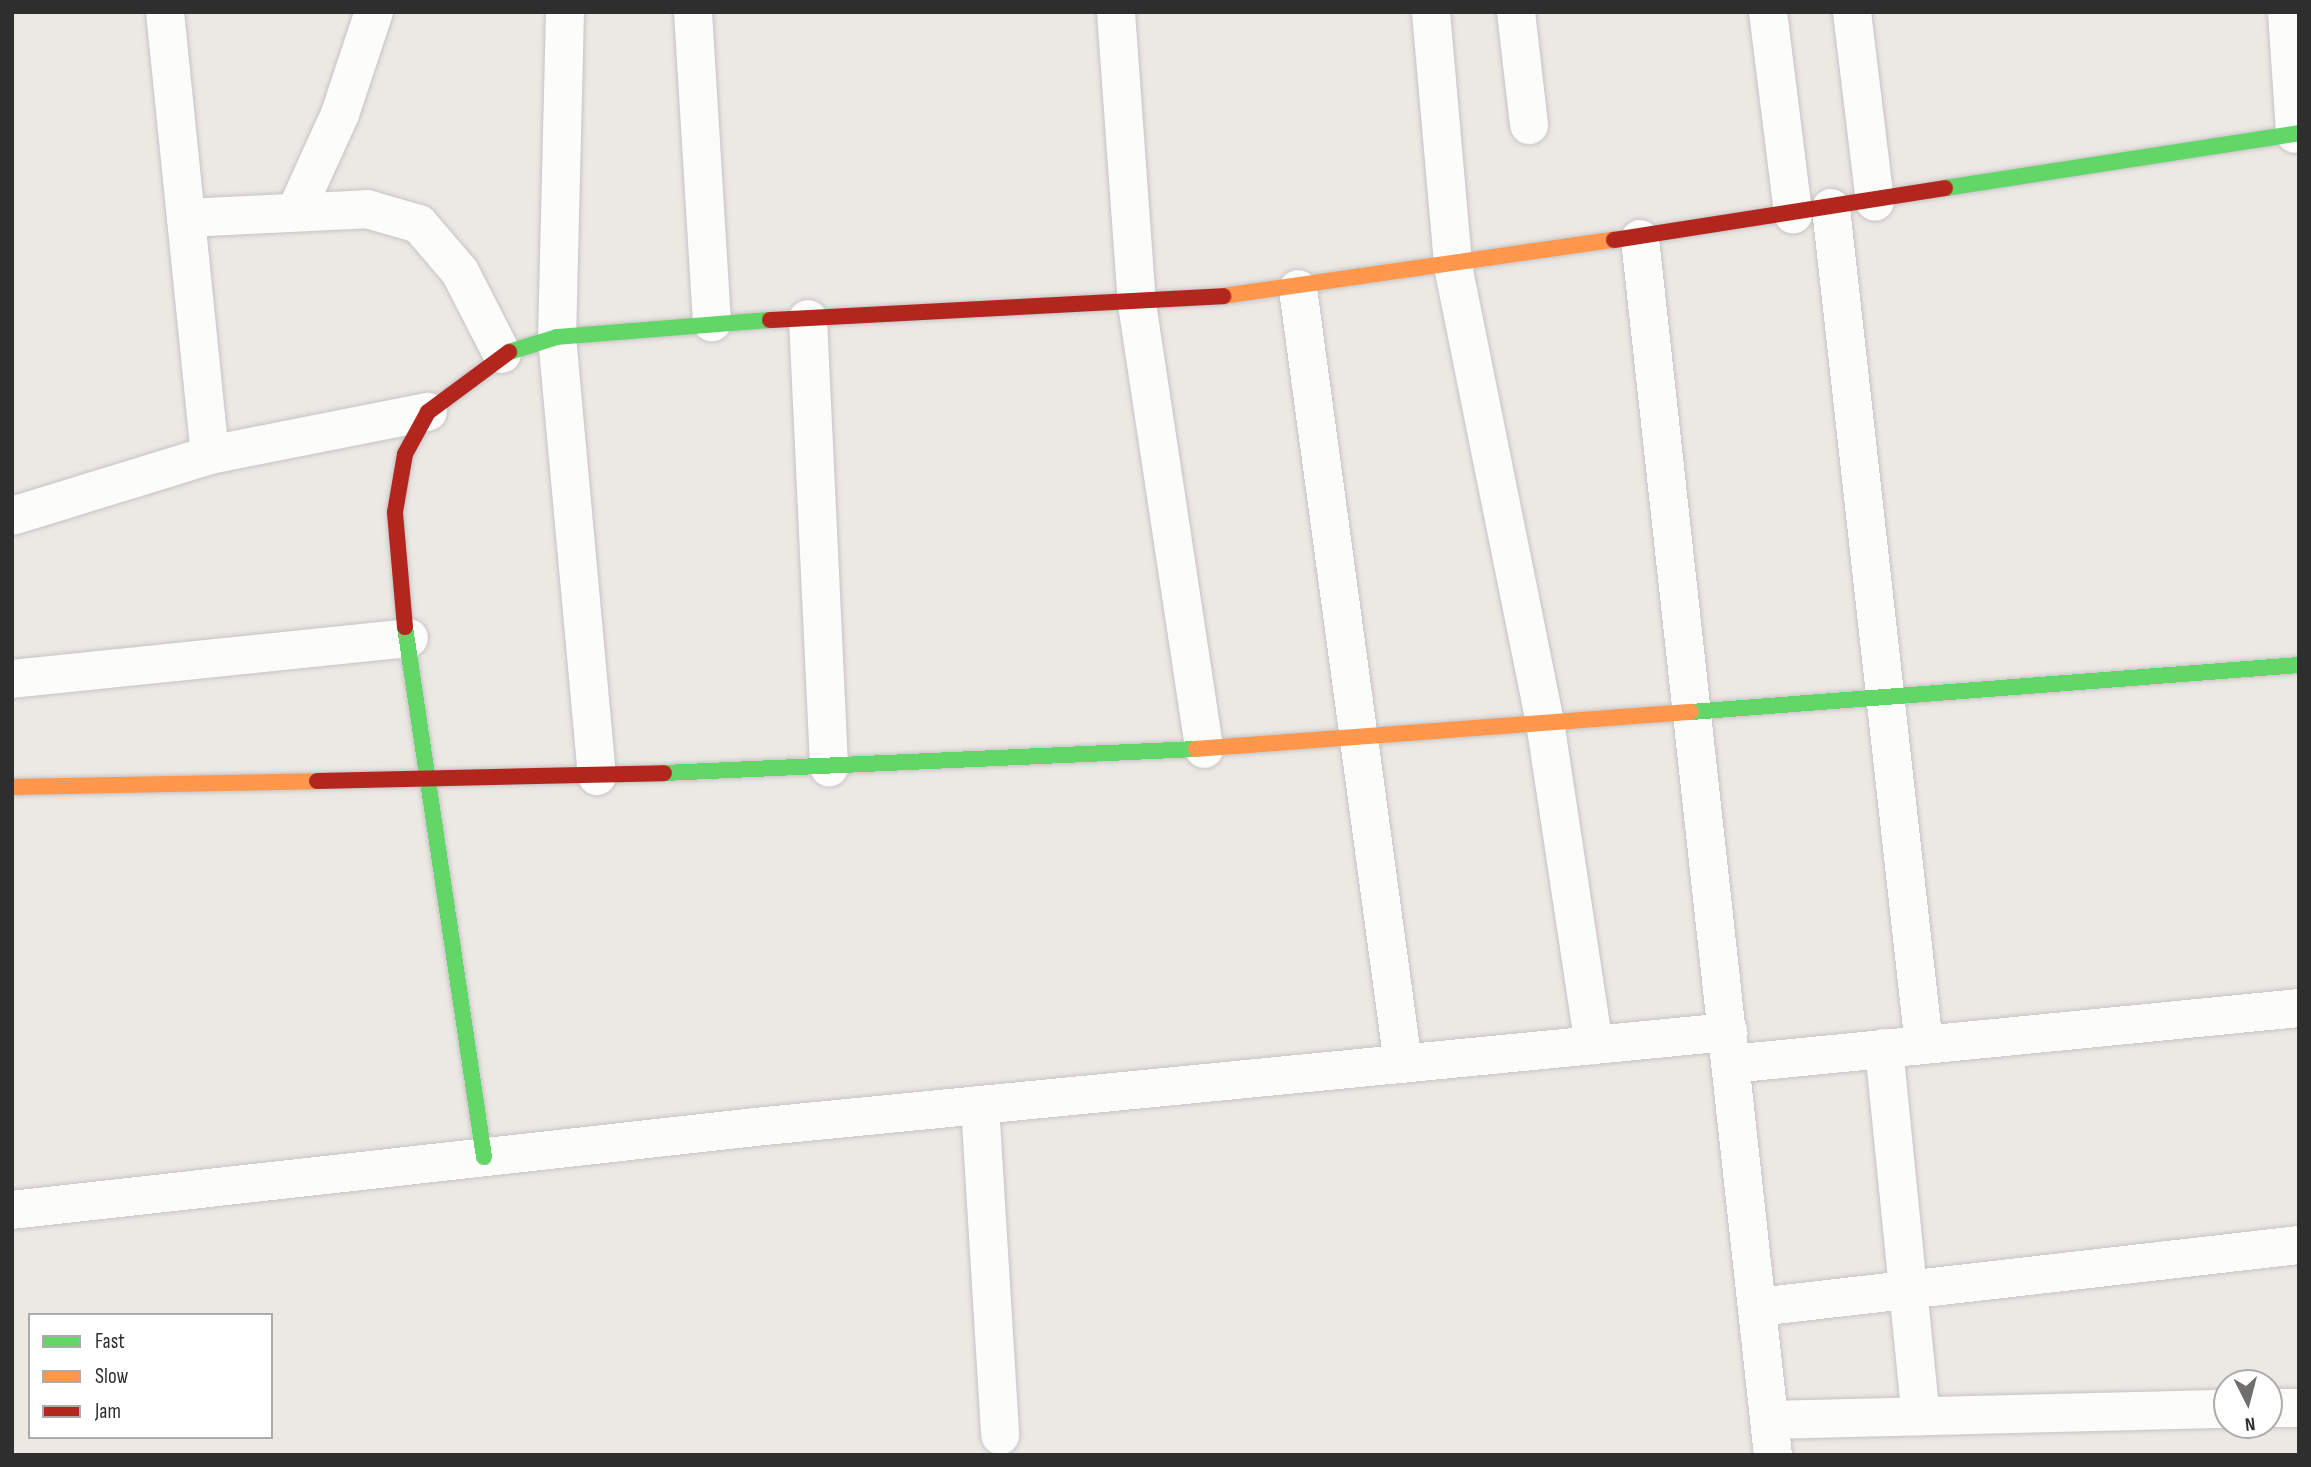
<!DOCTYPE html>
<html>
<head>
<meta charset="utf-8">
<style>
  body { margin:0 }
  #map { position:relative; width:2311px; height:1467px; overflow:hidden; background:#ece8e4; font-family:"Sofia Sans Condensed",sans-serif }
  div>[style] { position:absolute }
  .roads { filter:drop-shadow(0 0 2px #c5c4c5) drop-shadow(0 0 2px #c5c4c5) }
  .street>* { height:38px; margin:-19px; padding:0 19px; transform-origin:19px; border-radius:19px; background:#fcfcfb }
  .fast>* { height:16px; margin:-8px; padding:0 8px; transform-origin:8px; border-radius:8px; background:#63d668 }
  .slow>* { height:16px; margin:-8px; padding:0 8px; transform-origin:8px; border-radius:8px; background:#ff974d }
  .jam>* { height:16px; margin:-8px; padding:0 8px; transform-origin:8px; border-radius:8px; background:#b3261e }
  span { translate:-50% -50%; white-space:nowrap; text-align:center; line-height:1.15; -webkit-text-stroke:6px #fff; paint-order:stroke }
  .frame { position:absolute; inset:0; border:14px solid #2e2e2e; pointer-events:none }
  .legend { position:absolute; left:28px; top:1313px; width:245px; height:126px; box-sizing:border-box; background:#fff; border:2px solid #ababab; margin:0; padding:9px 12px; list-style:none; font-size:21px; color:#2e2e2e }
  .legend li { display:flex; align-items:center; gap:14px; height:35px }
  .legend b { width:35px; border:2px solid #ababab }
  .north { position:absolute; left:2213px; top:1369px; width:70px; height:70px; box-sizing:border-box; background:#fff; border:2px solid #ababab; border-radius:50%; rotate:174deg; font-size:19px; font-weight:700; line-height:28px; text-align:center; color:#2e2e2e }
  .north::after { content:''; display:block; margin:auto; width:24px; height:32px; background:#706f6e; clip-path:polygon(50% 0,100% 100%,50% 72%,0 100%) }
</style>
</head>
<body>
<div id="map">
  <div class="roads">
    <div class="street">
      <i style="left:165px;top:12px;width:445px;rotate:84.2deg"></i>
      <i style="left:565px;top:12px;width:325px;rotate:91.4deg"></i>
      <i style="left:557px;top:337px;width:441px;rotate:84.8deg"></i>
      <i style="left:693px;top:12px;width:311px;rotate:86.5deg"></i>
      <i style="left:1116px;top:12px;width:293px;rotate:85.9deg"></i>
      <i style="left:1137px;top:304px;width:450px;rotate:81.4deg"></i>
      <i style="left:1431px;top:12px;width:255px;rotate:85deg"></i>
      <i style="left:1453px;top:266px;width:465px;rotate:78.6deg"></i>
      <i style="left:1545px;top:722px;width:327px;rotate:81.4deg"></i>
      <i style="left:1516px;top:12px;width:114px;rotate:83.4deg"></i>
      <i style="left:1768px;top:12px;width:204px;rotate:82.9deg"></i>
      <i style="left:1852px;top:12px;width:191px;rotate:83.1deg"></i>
      <i style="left:2287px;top:12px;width:122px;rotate:86.2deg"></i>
      <i style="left:1831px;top:208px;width:842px;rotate:83.66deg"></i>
      <i style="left:296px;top:211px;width:107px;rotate:-65.6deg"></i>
      <i style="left:340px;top:114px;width:108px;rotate:-71.6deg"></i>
      <i style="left:186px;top:218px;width:181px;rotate:-2.8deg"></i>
      <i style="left:367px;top:209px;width:54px;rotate:16.1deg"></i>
      <i style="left:419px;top:224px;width:63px;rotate:49.5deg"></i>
      <i style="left:460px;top:272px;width:92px;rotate:62.9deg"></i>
      <i style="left:1640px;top:239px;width:1223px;rotate:83.76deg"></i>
      <i style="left:1298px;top:289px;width:782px;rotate:82.28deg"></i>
      <i style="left:808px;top:319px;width:449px;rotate:87.3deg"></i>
      <i style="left:12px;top:516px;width:207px;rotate:-17.1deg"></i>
      <i style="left:210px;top:455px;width:222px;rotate:-11.2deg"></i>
      <i style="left:12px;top:679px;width:399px;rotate:-5.9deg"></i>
      <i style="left:1884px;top:1048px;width:370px;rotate:84.3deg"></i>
      <i style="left:1731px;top:1064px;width:571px;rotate:-5.63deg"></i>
      <i style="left:980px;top:1105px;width:331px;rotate:86.5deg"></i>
      <i style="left:12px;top:1210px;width:748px;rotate:-6.37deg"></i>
      <i style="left:755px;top:1127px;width:978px;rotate:-5.58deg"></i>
      <i style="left:1758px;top:1307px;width:545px;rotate:-6.54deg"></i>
      <i style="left:2269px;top:1408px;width:30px"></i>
      <i style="left:1769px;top:1420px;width:458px;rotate:-1.4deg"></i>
    </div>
    <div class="fast">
      <i style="left:1945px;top:188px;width:358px;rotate:-8.8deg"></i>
      <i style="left:509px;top:352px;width:50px;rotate:-17.4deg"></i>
      <i style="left:557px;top:337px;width:214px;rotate:-4.6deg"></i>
      <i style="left:405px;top:627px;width:536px;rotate:81.52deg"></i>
      <i style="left:1691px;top:712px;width:610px;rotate:-4.42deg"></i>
      <i style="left:664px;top:773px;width:533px;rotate:-2.58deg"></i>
    </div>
    <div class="slow">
      <i style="left:1223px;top:296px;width:395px;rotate:-8.2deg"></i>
      <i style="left:1196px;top:749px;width:496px;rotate:-4.3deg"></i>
      <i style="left:12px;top:787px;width:305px;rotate:-1.1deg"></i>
    </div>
    <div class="jam">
      <i style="left:1614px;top:240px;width:335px;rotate:-8.9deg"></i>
      <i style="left:770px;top:320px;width:454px;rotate:-3deg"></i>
      <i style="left:405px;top:627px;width:115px;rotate:-95deg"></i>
      <i style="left:395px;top:512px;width:59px;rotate:-80.2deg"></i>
      <i style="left:405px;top:454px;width:48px;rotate:-61.3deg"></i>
      <i style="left:428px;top:412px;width:101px;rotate:-36.5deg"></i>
      <i style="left:317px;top:781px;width:347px;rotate:-1.3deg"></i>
    </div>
  </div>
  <div class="frame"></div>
  <ul class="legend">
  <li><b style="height:9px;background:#63d668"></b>Fast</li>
  <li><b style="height:9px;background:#ff974d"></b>Slow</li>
  <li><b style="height:9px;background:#b3261e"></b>Jam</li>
  </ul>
  <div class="north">N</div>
</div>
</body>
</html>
